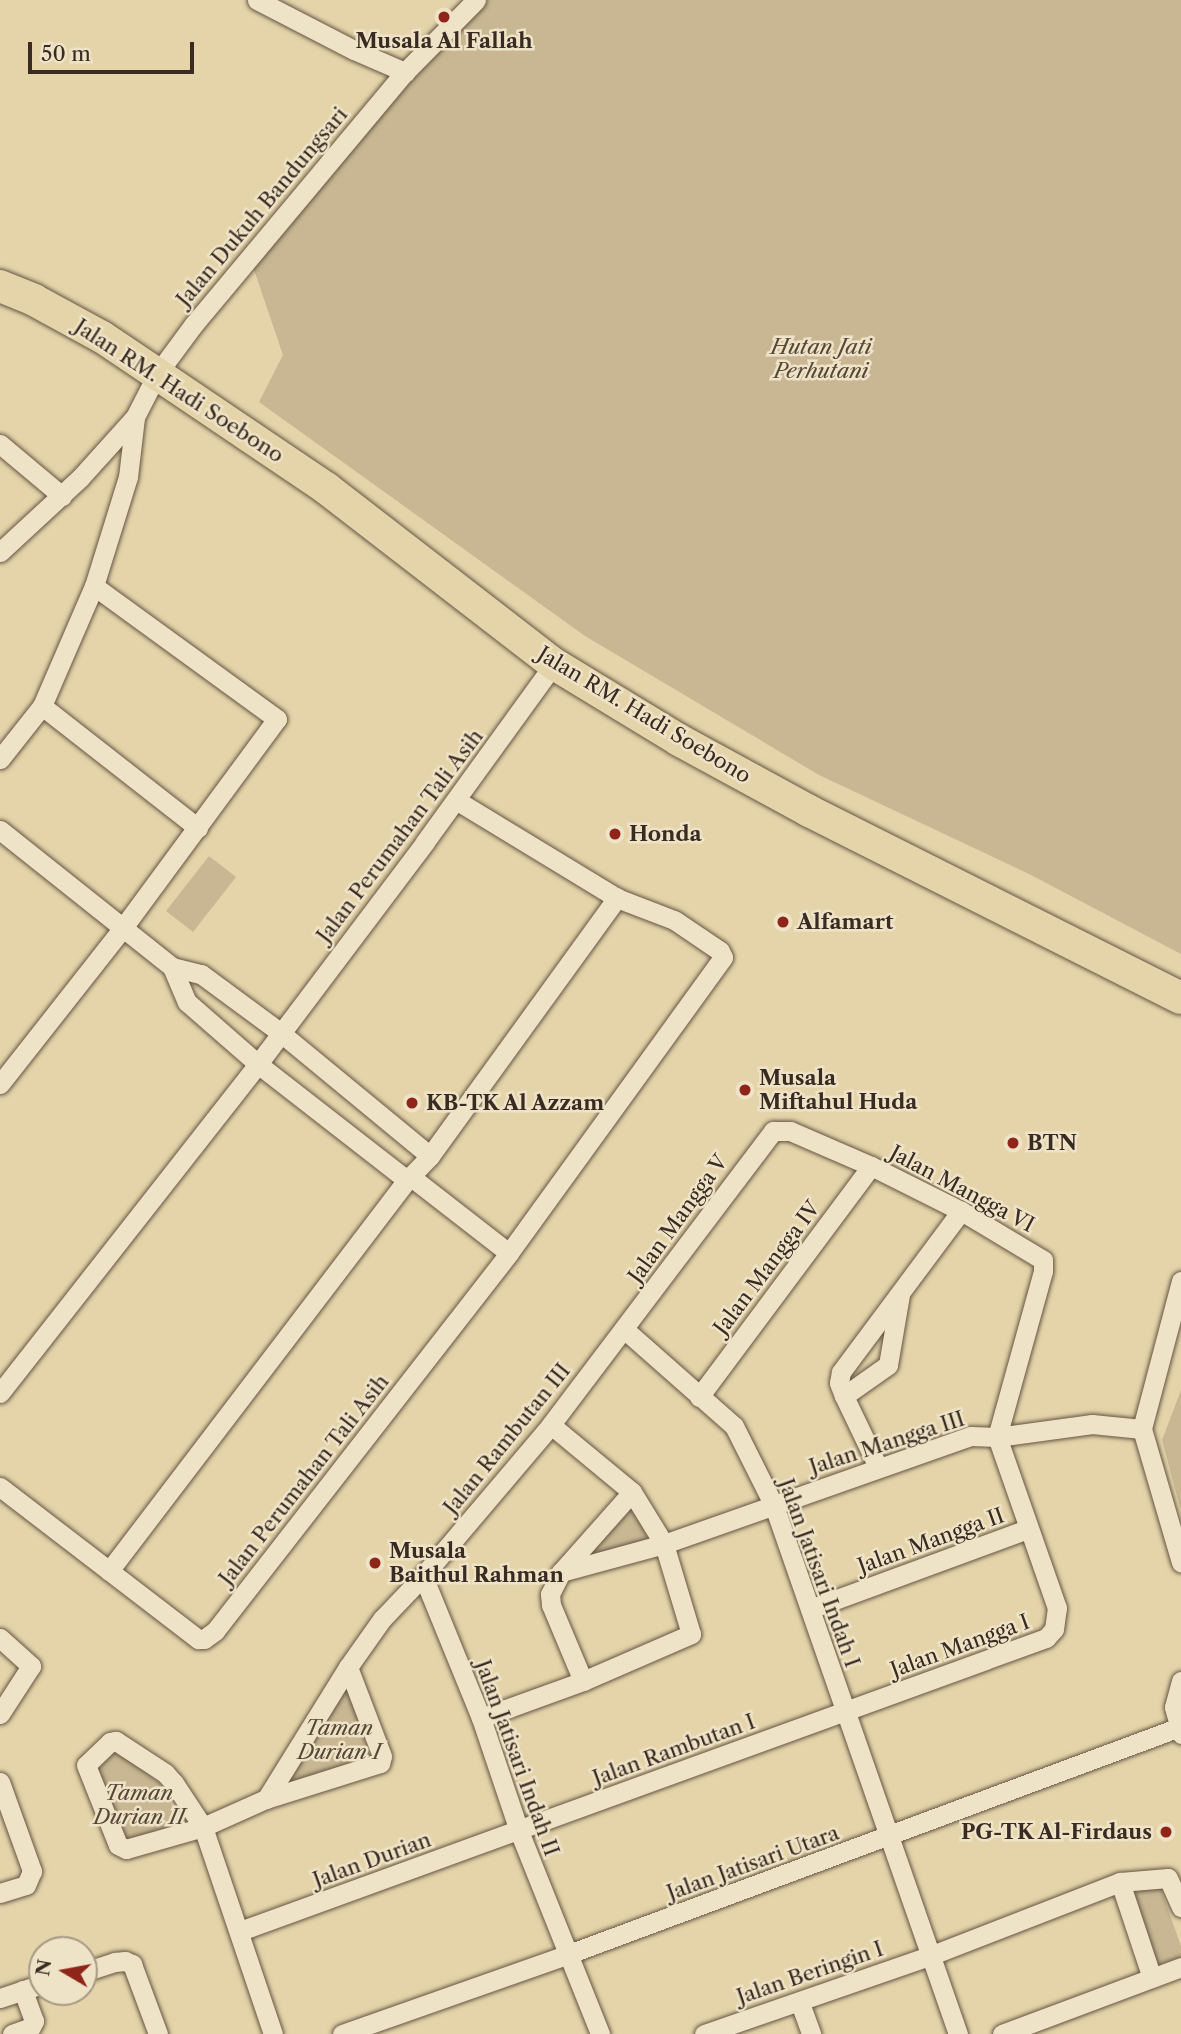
<!DOCTYPE html>
<html>
<head>
<meta charset="utf-8">
<style>
  body { margin:0 }
  #map { position:relative; width:1181px; height:2034px; overflow:hidden; background:#e5d4a9; font-family:"Libre Caslon Text",serif }
  div>[style] { position:absolute }
  .green>* { inset:0; background:#c8b792 }
  .roads { filter:drop-shadow(0 0 2px #645544) drop-shadow(0 0 2px #645544) }
  .minor>* { height:19px; margin:-9.5px; padding:0 9.5px; transform-origin:9.5px; border-radius:9.5px; background:#eee3c7 }
  .primary>* { height:32px; margin:-16px; padding:0 16px; transform-origin:16px; border-radius:16px; background:#e5d4a9 }
  .dots>* { width:19px; height:19px; translate:-50% -50%; box-sizing:border-box; border:4px solid #eee3c7; border-radius:50% }
  span { translate:-50% -50%; white-space:nowrap; text-align:center; line-height:1.15; -webkit-text-stroke:5px #eee3c7; paint-order:stroke }
  .poi-label { font-size:21px; color:#392b22; font-weight:700 }
  .left { translate:0 -50%; text-align:left }
  .right { translate:-100% -50%; text-align:right }
  .street-label { font-size:21px; color:#392b22 }
  .park-label { font-size:21px; color:#564738; font-style:italic }
  .north { position:absolute; left:28px; top:1936px; width:70px; height:70px; box-sizing:border-box; background:#eee3c7; border:2px solid #a69985; border-radius:50%; rotate:280deg; font-size:19px; font-weight:700; line-height:28px; text-align:center; color:#392b22 }
  .north::after { content:''; display:block; margin:auto; width:24px; height:32px; background:#8f2418; clip-path:polygon(50% 0,100% 100%,50% 72%,0 100%) }
  .scale { position:absolute; left:28px; top:42px; width:166px; height:32px; box-sizing:border-box; border:4px solid #392b22; border-top:0; padding-left:9px; font-size:21px; line-height:24px; white-space:nowrap; color:#392b22; -webkit-text-stroke:5px #eee3c7; paint-order:stroke }
</style>
</head>
<body>
<div id="map">
  <div class="green">
    <i style="clip-path:polygon(478px 0,1181px 0,1181px 954px,1031px 875px,819px 775px,585px 636px,259px 402px,283px 355px,250px 258px)"></i>
    <i style="clip-path:polygon(209px 856px,236px 877px,193px 932px,166px 911px)"></i>
    <i style="clip-path:polygon(1181px 1390px,1181px 1511px,1162px 1440px)"></i>
    <i style="clip-path:polygon(630px 1499px,647px 1538px,599px 1559px,592px 1546px)"></i>
    <i style="clip-path:polygon(347px 1689px,370px 1755px,294px 1783px,286px 1771px)"></i>
    <i style="clip-path:polygon(117px 1748px,164px 1787px,179px 1823px,123px 1846px,89px 1768px)"></i>
    <i style="clip-path:polygon(1159px 1884px,1181px 1946px,1181px 1957px,1150px 1968px,1126px 1896px)"></i>
  </div>
  <div class="roads">
    <div class="minor">
      <i style="left:257px;top:0;width:109px;rotate:27.3deg"></i>
      <i style="left:354px;top:50px;width:56px;rotate:23.3deg"></i>
      <i style="left:0;top:444px;width:81px;rotate:40deg"></i>
      <i style="left:0;top:552px;width:109px;rotate:-42.8deg"></i>
      <i style="left:80px;top:478px;width:82px;rotate:-48deg"></i>
      <i style="left:135px;top:417px;width:48px;rotate:-62.9deg"></i>
      <i style="left:157px;top:374px;width:62px;rotate:-53.5deg"></i>
      <i style="left:194px;top:324px;width:329px;rotate:-50.1deg"></i>
      <i style="left:405px;top:72px;width:101px;rotate:-45.4deg"></i>
      <i style="left:42px;top:706px;width:198px;rotate:38deg"></i>
      <i style="left:0;top:759px;width:68px;rotate:-51.6deg"></i>
      <i style="left:42px;top:706px;width:131px;rotate:-66.6deg"></i>
      <i style="left:94px;top:586px;width:114px;rotate:-72.7deg"></i>
      <i style="left:128px;top:477px;width:60px;rotate:-83.3deg"></i>
      <i style="left:0;top:830px;width:220px;rotate:38.5deg"></i>
      <i style="left:172px;top:967px;width:30px;rotate:14deg"></i>
      <i style="left:201px;top:974px;width:99px;rotate:36.4deg"></i>
      <i style="left:281px;top:1033px;width:193px;rotate:39.5deg"></i>
      <i style="left:172px;top:967px;width:38px;rotate:67deg"></i>
      <i style="left:187px;top:1002px;width:94px;rotate:41.1deg"></i>
      <i style="left:258px;top:1064px;width:189px;rotate:37.9deg"></i>
      <i style="left:0;top:1084px;width:197px;rotate:-51.8deg"></i>
      <i style="left:122px;top:929px;width:261px;rotate:-53.6deg"></i>
      <i style="left:277px;top:719px;width:226px;rotate:-144deg"></i>
      <i style="left:410px;top:1176px;width:125px;rotate:37.9deg"></i>
      <i style="left:509px;top:1253px;width:365px;rotate:-54.1deg"></i>
      <i style="left:723px;top:957px;width:7px;rotate:-117deg"></i>
      <i style="left:720px;top:951px;width:55px;rotate:-146deg"></i>
      <i style="left:674px;top:920px;width:61px;rotate:-158.9deg"></i>
      <i style="left:617px;top:898px;width:188px;rotate:-148.7deg"></i>
      <i style="left:1181px;top:1281px;width:153px;rotate:104.8deg"></i>
      <i style="left:1142px;top:1429px;width:139px;rotate:73.7deg"></i>
      <i style="left:625px;top:1330px;width:145px;rotate:41.4deg"></i>
      <i style="left:734px;top:1426px;width:89px;rotate:63.4deg"></i>
      <i style="left:774px;top:1506px;width:559px;rotate:70.79deg"></i>
      <i style="left:0;top:1393px;width:418px;rotate:-51.9deg"></i>
      <i style="left:258px;top:1064px;width:278px;rotate:-53deg"></i>
      <i style="left:425px;top:842px;width:220px;rotate:-54.1deg"></i>
      <i style="left:844px;top:1396px;width:54px;rotate:-35.2deg"></i>
      <i style="left:888px;top:1365px;width:71px;rotate:-80.3deg"></i>
      <i style="left:699px;top:1397px;width:288px;rotate:-53.3deg"></i>
      <i style="left:551px;top:1425px;width:105px;rotate:39.6deg"></i>
      <i style="left:632px;top:1492px;width:61px;rotate:58.4deg"></i>
      <i style="left:664px;top:1544px;width:325px;rotate:-19.4deg"></i>
      <i style="left:971px;top:1436px;width:26px;rotate:2deg"></i>
      <i style="left:997px;top:1437px;width:96px;rotate:-7.8deg"></i>
      <i style="left:1092px;top:1424px;width:50px;rotate:5.7deg"></i>
      <i style="left:878px;top:1467px;width:79px;rotate:-115.6deg"></i>
      <i style="left:844px;top:1396px;width:14px;rotate:-111deg"></i>
      <i style="left:839px;top:1383px;width:11px;rotate:-80deg"></i>
      <i style="left:841px;top:1372px;width:201px;rotate:-53.3deg"></i>
      <i style="left:0;top:1487px;width:250px;rotate:37.5deg"></i>
      <i style="left:198px;top:1639px;width:6px"></i>
      <i style="left:204px;top:1639px;width:14px;rotate:-36deg"></i>
      <i style="left:215px;top:1631px;width:479px;rotate:-52.1deg"></i>
      <i style="left:109px;top:1571px;width:492px;rotate:-52.7deg"></i>
      <i style="left:407px;top:1180px;width:33px;rotate:-46deg"></i>
      <i style="left:430px;top:1156px;width:319px;rotate:-54.1deg"></i>
      <i style="left:423px;top:1576px;width:153px;rotate:67.8deg"></i>
      <i style="left:481px;top:1718px;width:119px;rotate:71.4deg"></i>
      <i style="left:519px;top:1831px;width:219px;rotate:68.2deg"></i>
      <i style="left:810px;top:1609px;width:231px;rotate:-20.2deg"></i>
      <i style="left:0;top:1638px;width:42px;rotate:42.1deg"></i>
      <i style="left:31px;top:1666px;width:57px;rotate:122.9deg"></i>
      <i style="left:583px;top:1681px;width:82px;rotate:-112.8deg"></i>
      <i style="left:551px;top:1605px;width:11px;rotate:-95deg"></i>
      <i style="left:550px;top:1594px;width:25px;rotate:-63deg"></i>
      <i style="left:561px;top:1572px;width:107px;rotate:-48.4deg"></i>
      <i style="left:1181px;top:1681px;width:27px;rotate:105deg"></i>
      <i style="left:1174px;top:1707px;width:28px;rotate:75deg"></i>
      <i style="left:481px;top:1718px;width:109px;rotate:-19.9deg"></i>
      <i style="left:583px;top:1681px;width:118px;rotate:-23.5deg"></i>
      <i style="left:691px;top:1634px;width:94px;rotate:-106.7deg"></i>
      <i style="left:664px;top:1544px;width:107px;rotate:164.8deg"></i>
      <i style="left:0;top:1782px;width:95px;rotate:70.2deg"></i>
      <i style="left:32px;top:1871px;width:15px;rotate:113deg"></i>
      <i style="left:26px;top:1885px;width:27px;rotate:163deg"></i>
      <i style="left:1120px;top:1882px;width:101px;rotate:71.6deg"></i>
      <i style="left:240px;top:1931px;width:858px;rotate:-19.98deg"></i>
      <i style="left:1046px;top:1638px;width:12px;rotate:-48deg"></i>
      <i style="left:1054px;top:1629px;width:21px;rotate:-82deg"></i>
      <i style="left:1057px;top:1608px;width:181px;rotate:-109.3deg"></i>
      <i style="left:997px;top:1437px;width:172px;rotate:-74.5deg"></i>
      <i style="left:1043px;top:1271px;width:11px;rotate:-90deg"></i>
      <i style="left:1043px;top:1260px;width:96px;rotate:-149.1deg"></i>
      <i style="left:961px;top:1211px;width:101px;rotate:-153.4deg"></i>
      <i style="left:871px;top:1166px;width:88px;rotate:-156.6deg"></i>
      <i style="left:790px;top:1131px;width:17px;rotate:180deg"></i>
      <i style="left:773px;top:1131px;width:368px;rotate:127.1deg"></i>
      <i style="left:551px;top:1425px;width:198px;rotate:130.3deg"></i>
      <i style="left:423px;top:1576px;width:59px;rotate:133.6deg"></i>
      <i style="left:382px;top:1619px;width:59px;rotate:125.3deg"></i>
      <i style="left:348px;top:1667px;width:155px;rotate:121.8deg"></i>
      <i style="left:84px;top:1972px;width:33px;rotate:-18deg"></i>
      <i style="left:115px;top:1962px;width:10px;rotate:-6deg"></i>
      <i style="left:125px;top:1961px;width:8px;rotate:23deg"></i>
      <i style="left:132px;top:1964px;width:75px;rotate:69.6deg"></i>
      <i style="left:0;top:1998px;width:44px;rotate:-18.4deg"></i>
      <i style="left:800px;top:2003px;width:33px;rotate:70deg"></i>
      <i style="left:12px;top:2034px;width:20px;rotate:-20deg"></i>
      <i style="left:31px;top:2027px;width:7px;rotate:-63deg"></i>
      <i style="left:34px;top:2021px;width:33px;rotate:-110deg"></i>
      <i style="left:273px;top:2034px;width:219px;rotate:-108.7deg"></i>
      <i style="left:203px;top:1827px;width:53px;rotate:-123.4deg"></i>
      <i style="left:174px;top:1783px;width:13px;rotate:-132deg"></i>
      <i style="left:165px;top:1773px;width:59px;rotate:-146.9deg"></i>
      <i style="left:116px;top:1741px;width:6px;rotate:171deg"></i>
      <i style="left:110px;top:1742px;width:33px;rotate:136deg"></i>
      <i style="left:86px;top:1765px;width:86px;rotate:68.2deg"></i>
      <i style="left:118px;top:1845px;width:9px;rotate:27deg"></i>
      <i style="left:126px;top:1849px;width:80px;rotate:-15.9deg"></i>
      <i style="left:203px;top:1827px;width:69px;rotate:-24deg"></i>
      <i style="left:266px;top:1799px;width:120px;rotate:-17.5deg"></i>
      <i style="left:380px;top:1763px;width:7px;rotate:-74deg"></i>
      <i style="left:382px;top:1756px;width:95px;rotate:-110.9deg"></i>
      <i style="left:342px;top:2034px;width:238px;rotate:-19.4deg"></i>
      <i style="left:566px;top:1955px;width:652px;rotate:-20.38deg"></i>
      <i style="left:704px;top:2034px;width:241px;rotate:-19.1deg"></i>
      <i style="left:932px;top:1955px;width:202px;rotate:-21.2deg"></i>
      <i style="left:1120px;top:1882px;width:48px;rotate:-4.8deg"></i>
      <i style="left:1168px;top:1878px;width:32px;rotate:66deg"></i>
      <i style="left:1002px;top:2034px;width:191px;rotate:-20.5deg"></i>
    </div>
    <div class="primary">
      <i style="left:0;top:286px;width:37px;rotate:22deg"></i>
      <i style="left:34px;top:300px;width:77px;rotate:28.6deg"></i>
      <i style="left:102px;top:337px;width:66px;rotate:33.9deg"></i>
      <i style="left:157px;top:374px;width:204px;rotate:34deg"></i>
      <i style="left:326px;top:488px;width:288px;rotate:37.7deg"></i>
      <i style="left:554px;top:664px;width:146px;rotate:31.3deg"></i>
      <i style="left:679px;top:740px;width:148px;rotate:28.6deg"></i>
      <i style="left:809px;top:811px;width:416px;rotate:26.7deg"></i>
    </div>
  </div>
  <div class="dots">
    <i style="left:444px;top:17px;background:#8f2418"></i>
    <i style="left:615px;top:834px;background:#8f2418"></i>
    <i style="left:783px;top:922px;background:#8f2418"></i>
    <i style="left:745px;top:1090px;background:#8f2418"></i>
    <i style="left:412px;top:1103px;background:#8f2418"></i>
    <i style="left:1013px;top:1143px;background:#8f2418"></i>
    <i style="left:375px;top:1563px;background:#8f2418"></i>
    <i style="left:1166px;top:1832px;background:#8f2418"></i>
  </div>
  <div class="poi-label">
    <span style="left:444px;top:41px">Musala Al Fallah</span>
    <span class="left" style="left:629px;top:834px">Honda</span>
    <span class="left" style="left:797px;top:922px">Alfamart</span>
    <span class="left" style="left:759px;top:1090px">Musala<br>Miftahul Huda</span>
    <span class="left" style="left:426px;top:1103px">KB-TK Al Azzam</span>
    <span class="left" style="left:1027px;top:1143px">BTN</span>
    <span class="left" style="left:389px;top:1563px">Musala<br>Baithul Rahman</span>
    <span class="right" style="left:1152px;top:1832px">PG-TK Al-Firdaus</span>
  </div>
  <div class="street-label">
    <span style="left:262px;top:207px;rotate:-50deg">Jalan Dukuh Bandungsari</span>
    <span style="left:179px;top:391px;rotate:33deg">Jalan RM. Hadi Soebono</span>
    <span style="left:644px;top:715px;rotate:31deg">Jalan RM. Hadi Soebono</span>
    <span style="left:400px;top:836px;rotate:-53deg">Jalan Perumahan Tali Asih</span>
    <span style="left:962px;top:1189px;rotate:28deg">Jalan Mangga VI</span>
    <span style="left:678px;top:1219px;rotate:-54deg">Jalan Mangga V</span>
    <span style="left:767px;top:1268px;rotate:-53deg">Jalan Mangga IV</span>
    <span style="left:507px;top:1439px;rotate:-51deg">Jalan Rambutan III</span>
    <span style="left:887px;top:1443px;rotate:-18deg">Jalan Mangga III</span>
    <span style="left:304px;top:1480px;rotate:-52deg">Jalan Perumahan Tali Asih</span>
    <span style="left:931px;top:1541px;rotate:-20deg">Jalan Mangga II</span>
    <span style="left:819px;top:1573px;rotate:70deg">Jalan Jatisari Indah I</span>
    <span style="left:960px;top:1646px;rotate:-20deg">Jalan Mangga I</span>
    <span style="left:674px;top:1750px;rotate:-20deg">Jalan Rambutan I</span>
    <span style="left:517px;top:1758px;rotate:70deg">Jalan Jatisari Indah II</span>
    <span style="left:372px;top:1860px;rotate:-20deg">Jalan Durian</span>
    <span style="left:753px;top:1863px;rotate:-20deg">Jalan Jatisari Utara</span>
    <span style="left:810px;top:1973px;rotate:-19deg">Jalan Beringin I</span>
  </div>
  <div class="park-label">
    <span style="left:821px;top:359px">Hutan Jati<br>Perhutani</span>
    <span style="left:339px;top:1740px">Taman<br>Durian I</span>
    <span style="left:139px;top:1805px">Taman<br>Durian II</span>
  </div>
  <div class="north">N</div>
  <div class="scale">50 m</div>
</div>
</body>
</html>
